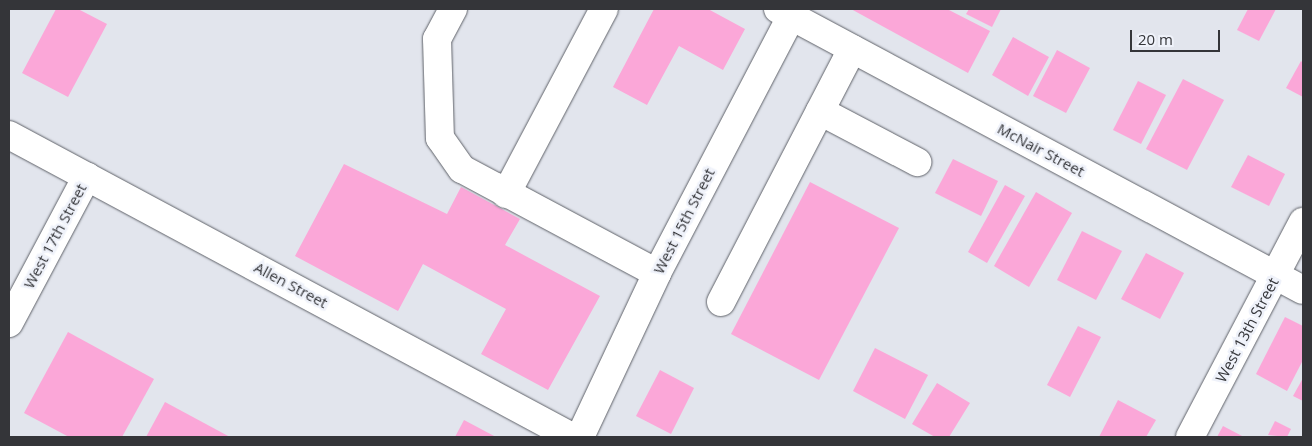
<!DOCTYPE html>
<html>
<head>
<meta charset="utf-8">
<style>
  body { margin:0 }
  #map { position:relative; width:1312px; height:446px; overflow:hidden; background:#e2e5ed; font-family:"Open Sans",sans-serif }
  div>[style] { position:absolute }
  .building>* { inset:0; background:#fba7d8 }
  .roads { filter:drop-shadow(0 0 1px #5f6269) drop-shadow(0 0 1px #5f6269) }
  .minor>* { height:28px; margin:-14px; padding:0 14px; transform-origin:14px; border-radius:14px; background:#fff }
  .major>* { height:28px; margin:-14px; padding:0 14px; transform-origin:14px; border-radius:14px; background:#fff }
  span { translate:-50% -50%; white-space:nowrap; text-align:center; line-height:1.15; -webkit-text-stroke:5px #eff2fa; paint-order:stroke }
  .street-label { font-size:15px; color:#343539 }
  .frame { position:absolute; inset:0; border:10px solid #343539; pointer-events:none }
  .scale { position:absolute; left:1130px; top:30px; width:90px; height:22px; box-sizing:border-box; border:2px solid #343539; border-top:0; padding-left:6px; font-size:15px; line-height:18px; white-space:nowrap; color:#343539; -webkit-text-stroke:4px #eff2fa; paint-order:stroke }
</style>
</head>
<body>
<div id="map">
  <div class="building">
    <i style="clip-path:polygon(56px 9px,78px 9px,107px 24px,68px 97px,22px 73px)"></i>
    <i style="clip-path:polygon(654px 9px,708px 9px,745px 29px,723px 70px,679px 46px,647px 105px,613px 87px)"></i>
    <i style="clip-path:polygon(851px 9px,947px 9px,990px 31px,968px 73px)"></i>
    <i style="clip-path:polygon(969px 9px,1001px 9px,992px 27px,966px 14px)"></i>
    <i style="clip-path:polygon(1248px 9px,1276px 9px,1259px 41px,1237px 30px)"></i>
    <i style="clip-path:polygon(1013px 37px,1049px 57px,1028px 96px,992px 75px)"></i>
    <i style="clip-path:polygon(1057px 50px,1090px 68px,1066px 113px,1033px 96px)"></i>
    <i style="clip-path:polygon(1301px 61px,1303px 63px,1303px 97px,1286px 88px)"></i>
    <i style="clip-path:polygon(1183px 79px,1224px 100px,1187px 170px,1146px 149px)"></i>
    <i style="clip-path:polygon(1138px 81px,1166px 95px,1141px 144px,1113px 130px)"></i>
    <i style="clip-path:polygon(1248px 155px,1285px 174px,1269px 206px,1231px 187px)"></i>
    <i style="clip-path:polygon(953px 159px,998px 181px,981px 216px,935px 193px)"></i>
    <i style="clip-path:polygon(344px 164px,447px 214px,461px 187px,520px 219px,505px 245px,600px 296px,548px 390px,481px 354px,506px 309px,423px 264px,398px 311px,295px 256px)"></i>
    <i style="clip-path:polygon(810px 182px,899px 228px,819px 380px,731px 334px)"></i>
    <i style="clip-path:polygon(1005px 185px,1025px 196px,987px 263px,968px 252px)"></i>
    <i style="clip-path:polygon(1036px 192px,1072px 213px,1029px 287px,994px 266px)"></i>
    <i style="clip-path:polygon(1082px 231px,1122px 251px,1096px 300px,1057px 280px)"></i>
    <i style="clip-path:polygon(1146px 253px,1184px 273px,1160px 319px,1121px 299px)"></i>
    <i style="clip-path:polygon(1285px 317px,1303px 326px,1303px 360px,1287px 391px,1256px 374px)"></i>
    <i style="clip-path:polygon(1078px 326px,1101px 337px,1070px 397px,1047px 385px)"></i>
    <i style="clip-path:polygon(68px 332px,154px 379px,122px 437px,69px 437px,24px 413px)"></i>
    <i style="clip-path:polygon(875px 348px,928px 375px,905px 419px,853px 391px)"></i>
    <i style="clip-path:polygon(660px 370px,694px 388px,671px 434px,636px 416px)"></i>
    <i style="clip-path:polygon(1303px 378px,1303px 401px,1293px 396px)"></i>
    <i style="clip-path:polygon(937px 383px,970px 403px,949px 437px,935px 437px,912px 424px)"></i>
    <i style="clip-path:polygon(1118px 400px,1156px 420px,1146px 437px,1099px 437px)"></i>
    <i style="clip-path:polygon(165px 402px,230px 437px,146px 437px)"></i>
    <i style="clip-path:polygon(464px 420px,496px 437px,455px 437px)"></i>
    <i style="clip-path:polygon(1275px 421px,1291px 429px,1287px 437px,1268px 435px)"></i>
    <i style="clip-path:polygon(1223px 426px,1244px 437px,1217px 437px)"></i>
  </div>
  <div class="roads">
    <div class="minor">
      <i style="left:453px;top:9px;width:34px;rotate:118deg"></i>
      <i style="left:437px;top:39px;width:99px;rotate:88.3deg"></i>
      <i style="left:440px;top:138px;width:38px;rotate:55deg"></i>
      <i style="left:462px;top:169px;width:221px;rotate:28.1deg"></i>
      <i style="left:778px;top:9px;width:595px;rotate:28.16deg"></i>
      <i style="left:820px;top:111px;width:110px;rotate:27.7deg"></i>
      <i style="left:9px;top:135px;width:639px;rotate:28.21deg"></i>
      <i style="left:506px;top:194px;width:209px;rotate:-62.1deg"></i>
      <i style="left:721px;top:302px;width:285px;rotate:-62.6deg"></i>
      <i style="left:9px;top:323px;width:166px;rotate:-62deg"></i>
      <i style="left:1190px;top:437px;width:243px;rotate:-62.3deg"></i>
    </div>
    <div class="major">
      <i style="left:580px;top:437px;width:181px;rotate:-64.8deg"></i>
      <i style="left:657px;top:273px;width:298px;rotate:-62.4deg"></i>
    </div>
  </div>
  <div class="street-label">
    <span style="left:1041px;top:150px;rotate:28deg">McNair Street</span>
    <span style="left:684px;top:221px;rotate:-63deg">West 15th Street</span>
    <span style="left:55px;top:236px;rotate:-62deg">West 17th Street</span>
    <span style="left:291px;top:285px;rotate:28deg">Allen Street</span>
    <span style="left:1247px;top:330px;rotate:-62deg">West 13th Street</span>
  </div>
  <div class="frame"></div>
  <div class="scale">20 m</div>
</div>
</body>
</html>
